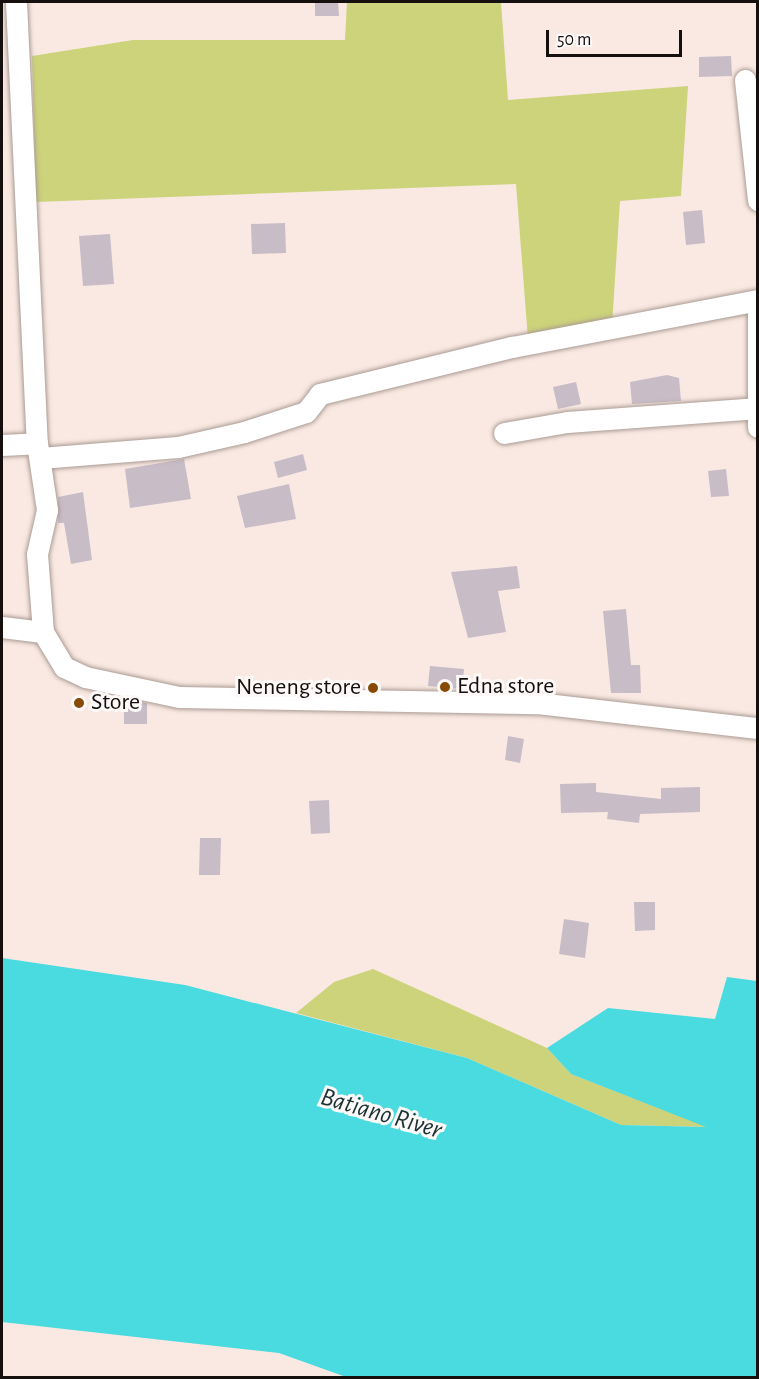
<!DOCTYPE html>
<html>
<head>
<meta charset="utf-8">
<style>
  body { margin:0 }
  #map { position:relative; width:759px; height:1379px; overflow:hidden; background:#f9e9e2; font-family:"Alegreya Sans",sans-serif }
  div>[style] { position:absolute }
  .green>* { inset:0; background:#ccd37a }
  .water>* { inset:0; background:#49dbdf }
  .building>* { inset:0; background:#c8bcc7 }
  .roads { filter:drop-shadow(0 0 2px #aa9b94) drop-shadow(0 0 2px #aa9b94) }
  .minor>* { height:21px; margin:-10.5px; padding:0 10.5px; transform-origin:10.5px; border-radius:10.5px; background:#fff }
  .dots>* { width:16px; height:16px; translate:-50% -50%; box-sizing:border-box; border:3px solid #fdf9f8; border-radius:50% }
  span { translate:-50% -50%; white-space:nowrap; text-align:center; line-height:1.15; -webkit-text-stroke:6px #fdf9f8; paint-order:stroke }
  .poi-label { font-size:24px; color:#150f0d }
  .left { translate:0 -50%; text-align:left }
  .right { translate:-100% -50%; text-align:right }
  .water-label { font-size:26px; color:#193232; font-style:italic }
  .frame { position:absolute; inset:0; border:3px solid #150f0d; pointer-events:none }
  .scale { position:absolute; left:546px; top:30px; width:136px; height:27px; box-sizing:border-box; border:3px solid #150f0d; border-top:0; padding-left:8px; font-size:18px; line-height:21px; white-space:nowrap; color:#150f0d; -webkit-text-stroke:4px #fdf9f8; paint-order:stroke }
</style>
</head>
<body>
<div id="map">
  <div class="green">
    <i style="clip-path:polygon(347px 2px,501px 2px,508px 100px,688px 86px,681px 196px,620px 201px,612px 326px,528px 339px,516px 184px,36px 202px,32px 56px,133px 40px,345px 40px)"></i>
    <i style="clip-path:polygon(373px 969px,547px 1048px,571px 1074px,708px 1127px,621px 1125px,467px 1058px,296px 1013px,334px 982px)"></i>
  </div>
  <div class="water">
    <i style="clip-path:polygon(2px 958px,185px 985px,467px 1058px,621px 1125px,706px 1127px,571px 1074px,547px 1048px,608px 1008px,715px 1019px,727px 977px,757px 981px,757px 1377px,346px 1377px,279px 1353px,2px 1322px)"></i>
  </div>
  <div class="building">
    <i style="clip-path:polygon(315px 2px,338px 2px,339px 16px,315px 16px)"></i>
    <i style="clip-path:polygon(731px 56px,732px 76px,699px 77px,699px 57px)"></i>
    <i style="clip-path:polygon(702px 210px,705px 243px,686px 245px,683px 212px)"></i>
    <i style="clip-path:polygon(285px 223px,286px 253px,252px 254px,251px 224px)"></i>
    <i style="clip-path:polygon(110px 234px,114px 284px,83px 286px,79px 236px)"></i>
    <i style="clip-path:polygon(667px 375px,679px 378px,681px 401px,632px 404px,630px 382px)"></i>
    <i style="clip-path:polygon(576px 382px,581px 404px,558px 409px,553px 387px)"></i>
    <i style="clip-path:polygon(303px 454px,307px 470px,278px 478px,274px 462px)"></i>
    <i style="clip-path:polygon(184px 459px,191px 499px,130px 508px,125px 469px)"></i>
    <i style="clip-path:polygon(726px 469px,729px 496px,711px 497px,708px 471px)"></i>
    <i style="clip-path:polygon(289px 484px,296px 519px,245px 528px,237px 496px)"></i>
    <i style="clip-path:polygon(83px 492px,92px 560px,71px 564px,64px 523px,58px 523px,58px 497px)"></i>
    <i style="clip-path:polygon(517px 566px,520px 588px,498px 591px,506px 632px,468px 638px,451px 572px)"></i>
    <i style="clip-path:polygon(626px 609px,631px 665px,640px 665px,641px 693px,611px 693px,603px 611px)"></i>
    <i style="clip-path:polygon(430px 666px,464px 669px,462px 689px,428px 686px)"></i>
    <i style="clip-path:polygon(124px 700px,147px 703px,147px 724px,124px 724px)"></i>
    <i style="clip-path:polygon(508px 736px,524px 739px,520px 763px,505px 760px)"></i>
    <i style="clip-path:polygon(596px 783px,596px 792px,661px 799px,661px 788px,700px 787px,700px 812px,640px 814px,639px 823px,607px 819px,608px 812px,561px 813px,560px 784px)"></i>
    <i style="clip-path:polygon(329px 800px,330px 833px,311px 834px,309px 801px)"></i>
    <i style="clip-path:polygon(200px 838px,221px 838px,220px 875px,199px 875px)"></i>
    <i style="clip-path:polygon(634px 902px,655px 902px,655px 930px,635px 931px)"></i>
    <i style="clip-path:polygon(564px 919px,589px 923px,585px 958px,559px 954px)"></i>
  </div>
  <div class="roads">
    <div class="minor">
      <i style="left:16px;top:2px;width:441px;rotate:87.3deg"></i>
      <i style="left:37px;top:443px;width:68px;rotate:81.5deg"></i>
      <i style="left:47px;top:510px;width:45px;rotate:102.8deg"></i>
      <i style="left:37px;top:554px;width:78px;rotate:85.6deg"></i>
      <i style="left:745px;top:80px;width:121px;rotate:83.8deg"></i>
      <i style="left:758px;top:311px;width:116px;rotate:90deg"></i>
      <i style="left:504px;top:433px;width:64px;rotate:-9.9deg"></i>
      <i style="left:567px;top:422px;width:192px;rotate:-4.2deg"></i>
      <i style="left:2px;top:445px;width:35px;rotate:-3deg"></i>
      <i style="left:40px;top:458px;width:138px;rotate:-4.6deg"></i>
      <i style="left:178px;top:447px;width:68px;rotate:-12.8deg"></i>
      <i style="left:244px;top:432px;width:65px;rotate:-17.9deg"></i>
      <i style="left:306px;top:412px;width:23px;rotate:-52deg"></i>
      <i style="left:320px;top:394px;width:198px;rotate:-13.8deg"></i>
      <i style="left:512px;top:347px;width:250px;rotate:-10.8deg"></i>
      <i style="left:2px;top:627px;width:41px;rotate:7deg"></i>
      <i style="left:43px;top:632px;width:41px;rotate:59deg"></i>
      <i style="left:64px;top:667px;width:23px;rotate:25deg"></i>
      <i style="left:85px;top:677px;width:96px;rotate:12deg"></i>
      <i style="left:179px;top:697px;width:358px;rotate:1deg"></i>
      <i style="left:537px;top:703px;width:222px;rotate:6.5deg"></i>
    </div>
  </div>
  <div class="dots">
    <i style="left:445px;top:687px;background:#864a04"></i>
    <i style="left:373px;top:688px;background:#864a04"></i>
    <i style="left:79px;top:703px;background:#864a04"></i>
  </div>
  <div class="poi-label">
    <span class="left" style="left:457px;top:687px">Edna store</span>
    <span class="right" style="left:361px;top:688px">Neneng store</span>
    <span class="left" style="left:91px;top:703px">Store</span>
  </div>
  <div class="water-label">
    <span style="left:381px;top:1114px;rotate:16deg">Batiano River</span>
  </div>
  <div class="frame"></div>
  <div class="scale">50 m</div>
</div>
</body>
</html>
